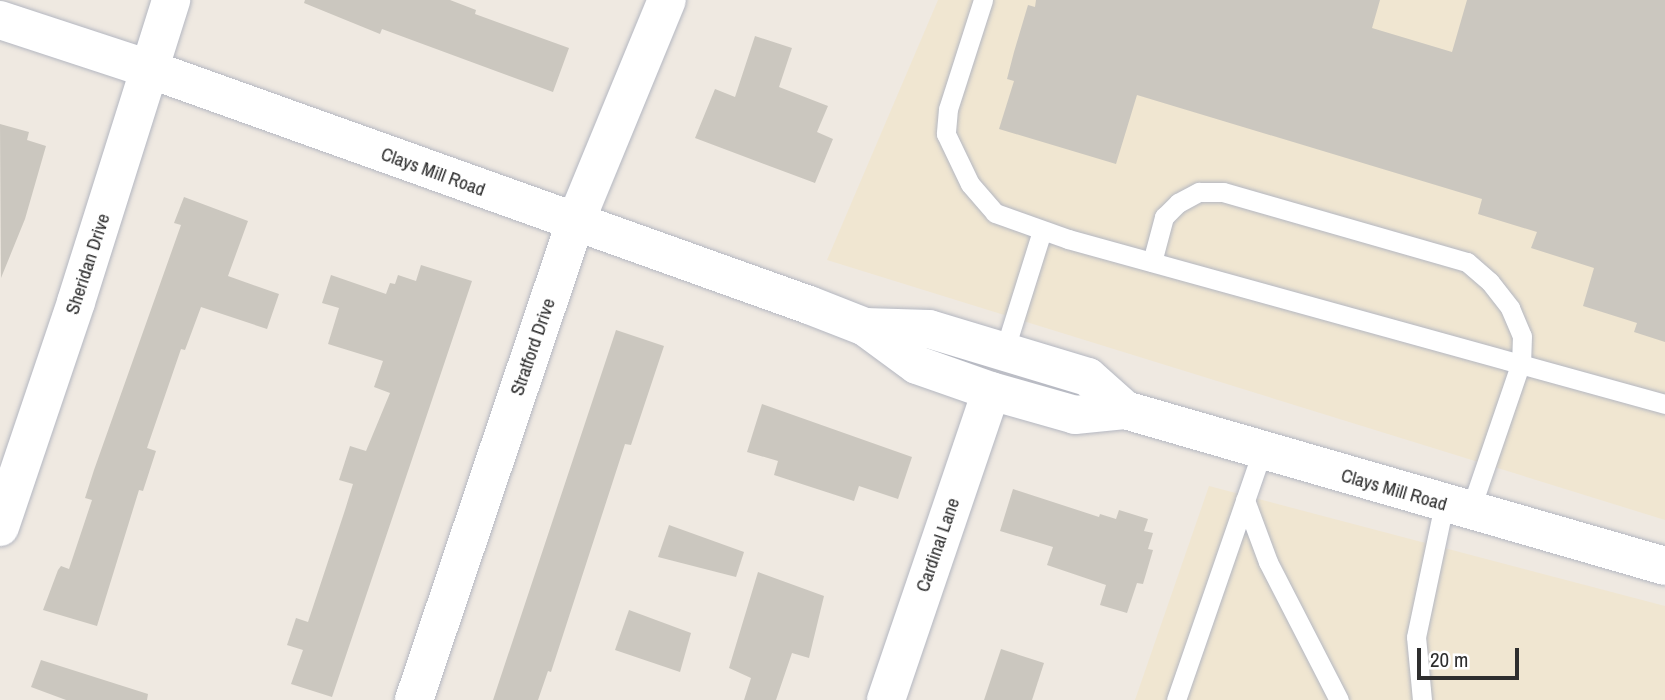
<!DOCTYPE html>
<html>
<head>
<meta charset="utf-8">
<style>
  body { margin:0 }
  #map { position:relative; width:1665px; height:700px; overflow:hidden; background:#efe9e1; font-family:"Archivo Narrow",sans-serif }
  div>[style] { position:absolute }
  .education>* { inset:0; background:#f0e6d1 }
  .building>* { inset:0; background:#cbc7bf }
  .roads { filter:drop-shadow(0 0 2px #b4b7c1) drop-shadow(0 0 2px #b4b7c1) }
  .lane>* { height:19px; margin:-9.5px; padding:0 9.5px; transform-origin:9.5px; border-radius:9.5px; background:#fff }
  .street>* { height:38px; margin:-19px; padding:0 19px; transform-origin:19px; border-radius:19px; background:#fff }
  .secondary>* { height:38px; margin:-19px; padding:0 19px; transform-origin:19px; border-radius:19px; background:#fff }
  span { translate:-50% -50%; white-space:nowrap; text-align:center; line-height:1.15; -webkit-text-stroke:6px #fff; paint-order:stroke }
  .street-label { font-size:19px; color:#2e2e2e }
  .scale { position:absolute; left:1417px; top:648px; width:102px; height:32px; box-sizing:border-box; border:4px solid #2e2e2e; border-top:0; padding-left:9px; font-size:21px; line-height:24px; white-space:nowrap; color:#2e2e2e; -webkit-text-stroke:5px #fff; paint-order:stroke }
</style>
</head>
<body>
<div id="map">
  <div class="education">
    <i style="clip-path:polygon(938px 0,1665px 0,1665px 520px,827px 260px)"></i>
    <i style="clip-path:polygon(1209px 486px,1665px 606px,1665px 700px,1135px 700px)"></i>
  </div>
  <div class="building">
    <i style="clip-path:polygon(305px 0,450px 0,476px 10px,475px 14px,569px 48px,553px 92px,382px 29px,380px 34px,304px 3px)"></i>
    <i style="clip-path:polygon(1036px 0,1380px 0,1372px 28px,1452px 52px,1467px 0,1665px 0,1665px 342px,1634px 332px,1637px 323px,1583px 306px,1594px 268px,1531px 248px,1537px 232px,1478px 214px,1482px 199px,1137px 95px,1116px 164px,999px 129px,1014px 81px,1007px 79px,1014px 52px,1028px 5px,1035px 7px)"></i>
    <i style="clip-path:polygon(755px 36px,792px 48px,779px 87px,828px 106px,817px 132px,833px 139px,815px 183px,695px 138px,715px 89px,735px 97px)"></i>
    <i style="clip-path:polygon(0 124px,29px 132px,27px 140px,46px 146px,25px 219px,1px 278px)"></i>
    <i style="clip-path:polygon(184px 197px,248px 221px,228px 276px,279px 294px,267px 329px,201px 307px,185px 350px,181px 349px,147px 448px,156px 451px,143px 491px,139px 490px,97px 626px,43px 610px,58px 570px,61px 566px,69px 569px,92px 500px,85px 498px,94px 470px,181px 225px,174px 223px)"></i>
    <i style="clip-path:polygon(421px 265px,472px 281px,332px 697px,291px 684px,303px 650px,287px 645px,296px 618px,308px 622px,345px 510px,353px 484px,339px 480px,350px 446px,366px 451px,390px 393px,374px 387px,383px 361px,328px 344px,339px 308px,322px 303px,331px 275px,386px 294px,390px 283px,395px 284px,398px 275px,416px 281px)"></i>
    <i style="clip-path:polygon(616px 330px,664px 346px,631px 445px,625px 444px,551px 672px,548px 671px,538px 700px,493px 700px)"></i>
    <i style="clip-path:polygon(762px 404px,912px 457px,898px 499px,859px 486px,854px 501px,774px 475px,778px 461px,747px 452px)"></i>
    <i style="clip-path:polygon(1013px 489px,1099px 517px,1100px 514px,1116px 519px,1119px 510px,1148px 519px,1144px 531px,1153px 533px,1148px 549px,1153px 550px,1143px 584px,1137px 583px,1127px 613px,1100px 605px,1106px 585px,1047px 565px,1053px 547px,1000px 531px)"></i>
    <i style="clip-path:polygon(669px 525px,744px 552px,736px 577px,658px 557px)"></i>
    <i style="clip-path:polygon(758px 572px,824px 596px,809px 658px,792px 653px,776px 700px,744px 700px,751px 678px,729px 668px)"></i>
    <i style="clip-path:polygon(629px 610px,691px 633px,680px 672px,615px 650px)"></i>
    <i style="clip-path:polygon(1001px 649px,1044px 663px,1032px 700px,984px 700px)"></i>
    <i style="clip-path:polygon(41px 660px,148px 694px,147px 700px,66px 700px,31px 687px)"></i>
  </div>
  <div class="roads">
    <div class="lane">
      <i style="left:983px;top:0;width:114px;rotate:107.8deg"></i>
      <i style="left:948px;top:109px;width:25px;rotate:95deg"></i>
      <i style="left:946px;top:134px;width:55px;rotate:64.4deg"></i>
      <i style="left:970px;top:184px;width:38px;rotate:49deg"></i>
      <i style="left:995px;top:213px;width:77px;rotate:19.6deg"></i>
      <i style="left:1068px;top:239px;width:619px;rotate:15.45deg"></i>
      <i style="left:1152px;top:262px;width:47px;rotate:-75.1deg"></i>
      <i style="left:1164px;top:217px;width:20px;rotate:-45deg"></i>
      <i style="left:1178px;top:203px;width:24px;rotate:-28deg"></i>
      <i style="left:1199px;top:192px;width:24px"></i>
      <i style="left:1223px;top:192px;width:254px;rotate:16deg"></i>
      <i style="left:1467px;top:262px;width:30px;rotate:41deg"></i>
      <i style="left:1490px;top:282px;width:33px;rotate:52deg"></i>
      <i style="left:1510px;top:308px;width:30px;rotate:67deg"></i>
      <i style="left:1522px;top:336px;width:26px;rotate:92deg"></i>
      <i style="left:1521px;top:362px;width:157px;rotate:108.9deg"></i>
      <i style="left:1004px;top:352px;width:127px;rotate:-72.6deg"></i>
      <i style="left:1245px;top:500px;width:66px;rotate:69.6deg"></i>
      <i style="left:1268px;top:562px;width:155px;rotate:62.8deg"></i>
      <i style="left:1176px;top:700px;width:263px;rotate:-70.9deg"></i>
      <i style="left:1422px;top:700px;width:63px;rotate:-95.4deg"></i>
      <i style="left:1416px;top:637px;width:136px;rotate:-78.1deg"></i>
    </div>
    <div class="street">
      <i style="left:0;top:527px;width:237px;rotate:-71.3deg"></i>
      <i style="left:76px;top:302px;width:317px;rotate:-72.5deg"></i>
      <i style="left:414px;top:700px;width:503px;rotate:-71.35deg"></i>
      <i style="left:575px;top:223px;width:241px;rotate:-67.6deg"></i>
      <i style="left:886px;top:700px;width:326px;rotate:-71.2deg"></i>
    </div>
    <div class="secondary">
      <i style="left:0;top:20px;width:157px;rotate:18.2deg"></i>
      <i style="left:149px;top:69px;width:701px;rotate:19.68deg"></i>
      <i style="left:809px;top:305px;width:60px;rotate:21.4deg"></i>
      <i style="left:865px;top:327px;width:64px;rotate:36.2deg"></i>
      <i style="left:917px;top:365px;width:78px;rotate:19.4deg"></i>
      <i style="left:991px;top:391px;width:87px;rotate:15.9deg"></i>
      <i style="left:1075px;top:415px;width:50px;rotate:-5.7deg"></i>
      <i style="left:1125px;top:410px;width:562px;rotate:16.11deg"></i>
      <i style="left:865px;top:327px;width:64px;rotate:1.8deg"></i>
      <i style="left:929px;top:329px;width:166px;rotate:16.8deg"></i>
      <i style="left:1088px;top:377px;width:50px;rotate:41.7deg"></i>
    </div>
  </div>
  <div class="street-label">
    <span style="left:433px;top:172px;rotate:20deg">Clays Mill Road</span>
    <span style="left:88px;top:264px;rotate:-72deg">Sheridan Drive</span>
    <span style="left:533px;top:347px;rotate:-71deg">Stratford Drive</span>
    <span style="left:1394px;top:490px;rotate:16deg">Clays Mill Road</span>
    <span style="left:938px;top:545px;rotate:-71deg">Cardinal Lane</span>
  </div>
  <div class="scale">20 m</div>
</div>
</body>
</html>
